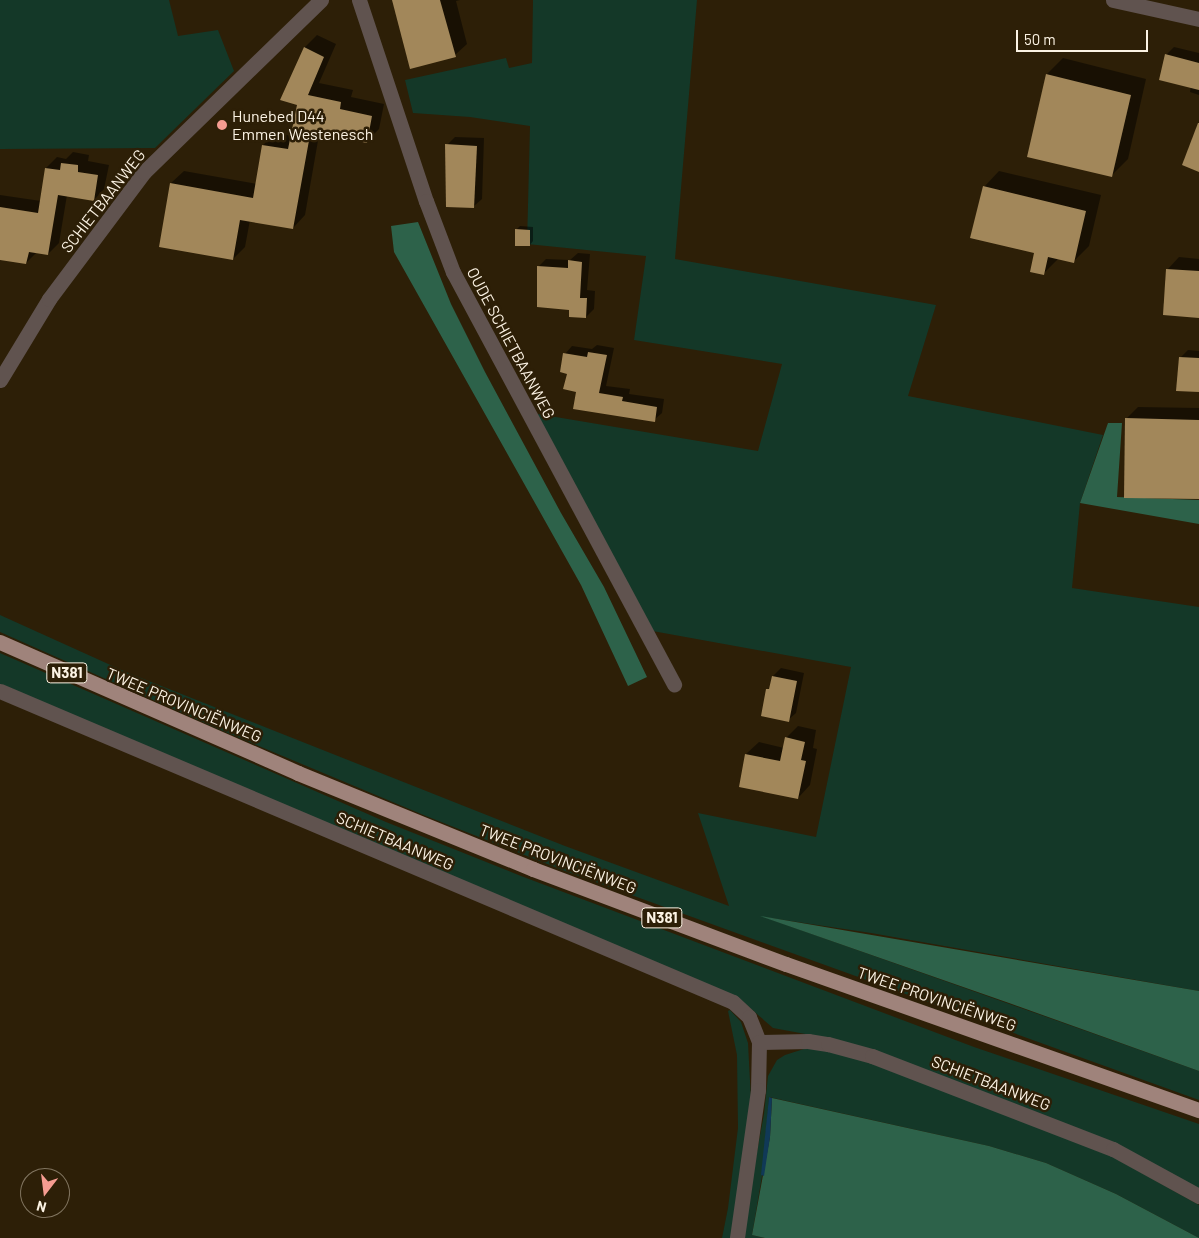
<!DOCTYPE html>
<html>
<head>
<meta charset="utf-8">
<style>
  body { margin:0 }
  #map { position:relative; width:1199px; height:1238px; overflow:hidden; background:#2d1f07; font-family:Barlow,sans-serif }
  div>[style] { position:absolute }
  .green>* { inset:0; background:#143828 }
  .forest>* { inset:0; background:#2d624a }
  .water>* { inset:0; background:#103957 }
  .shadow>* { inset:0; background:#0007 }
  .building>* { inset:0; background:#a2875a }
  .minor>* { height:15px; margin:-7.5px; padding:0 7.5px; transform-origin:7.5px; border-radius:7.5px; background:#60534f }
  .major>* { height:15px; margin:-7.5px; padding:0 7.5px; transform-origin:7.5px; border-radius:7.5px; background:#9f837b }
  .dots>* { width:14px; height:14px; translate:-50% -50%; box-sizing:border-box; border:2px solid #2d1f07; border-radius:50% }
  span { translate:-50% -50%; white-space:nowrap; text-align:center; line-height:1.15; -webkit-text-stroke:5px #2d1f07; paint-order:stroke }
  .shield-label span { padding:1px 4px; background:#2d1f07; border:1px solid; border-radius:4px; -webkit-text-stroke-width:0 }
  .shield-label { font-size:15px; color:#fcf3e4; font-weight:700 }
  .poi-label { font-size:16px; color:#fcf3e4 }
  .left { translate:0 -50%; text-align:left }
  .street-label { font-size:16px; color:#fcf3e4 }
  .north { position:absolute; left:20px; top:1168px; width:50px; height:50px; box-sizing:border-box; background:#2d1f07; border:1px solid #80745f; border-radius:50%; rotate:195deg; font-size:14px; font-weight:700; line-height:20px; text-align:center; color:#fcf3e4 }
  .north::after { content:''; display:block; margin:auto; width:18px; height:22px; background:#f59c91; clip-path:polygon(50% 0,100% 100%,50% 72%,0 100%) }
  .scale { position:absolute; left:1016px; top:30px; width:132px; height:22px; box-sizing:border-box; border:2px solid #fcf3e4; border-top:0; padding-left:6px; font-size:15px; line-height:18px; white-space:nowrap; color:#fcf3e4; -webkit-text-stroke:4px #2d1f07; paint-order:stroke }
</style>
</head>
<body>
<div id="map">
  <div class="green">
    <i style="clip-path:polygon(0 0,169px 0,178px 36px,218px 30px,234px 71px,155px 148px,0 149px)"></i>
    <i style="clip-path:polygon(533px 0,697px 0,675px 259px,936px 305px,908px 396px,1103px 435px,1080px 503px,1072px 588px,1199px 607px,1199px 991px,871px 933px,764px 917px,1199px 1071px,1199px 1100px,565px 871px,426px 816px,223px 731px,0 632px,0 615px,126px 672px,565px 846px,729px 906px,698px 813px,816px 837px,851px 667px,647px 630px,532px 413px,758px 451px,782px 364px,634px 340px,646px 256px,527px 244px,530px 126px,470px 117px,413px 113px,405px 80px,506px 58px,509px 68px,532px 63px)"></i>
    <i style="clip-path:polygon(0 653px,386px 822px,521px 876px,974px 1047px,1199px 1124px,1199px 1192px,827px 1038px,773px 1028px,741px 1000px,0 684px)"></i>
    <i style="clip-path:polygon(730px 1010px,741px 1022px,748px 1043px,751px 1100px,734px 1238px,722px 1238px,728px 1208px,738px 1128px,737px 1055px,728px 1011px)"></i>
    <i style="clip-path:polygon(807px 1048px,845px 1054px,1088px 1143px,1199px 1205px,1199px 1238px,1116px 1194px,1046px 1163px,989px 1146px,769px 1097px,762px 1176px,752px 1235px,765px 1238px,741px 1238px,764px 1114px,768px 1076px,777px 1060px,785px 1055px)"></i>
  </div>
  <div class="forest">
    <i style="clip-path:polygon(418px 222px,451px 304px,485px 372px,561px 513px,604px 587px,647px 677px,628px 686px,581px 585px,394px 252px,391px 226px)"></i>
    <i style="clip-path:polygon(1108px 423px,1122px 423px,1117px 497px,1199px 500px,1199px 524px,1080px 503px)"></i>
    <i style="clip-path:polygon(760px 916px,1199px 991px,1199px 1071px,1009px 1003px)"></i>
    <i style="clip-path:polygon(772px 1098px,989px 1146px,1046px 1163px,1116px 1194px,1199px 1238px,765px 1238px,752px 1235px,770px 1137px)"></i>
  </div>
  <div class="water">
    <i style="clip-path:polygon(769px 1097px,772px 1098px,770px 1137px,764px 1176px,761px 1175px)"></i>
  </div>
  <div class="shadow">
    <i style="clip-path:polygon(393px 0,460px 0,456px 1px,467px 44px,455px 55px)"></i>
    <i style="clip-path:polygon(317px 35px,336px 44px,319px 83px,353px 90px,351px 97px,384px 104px,379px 129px,366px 142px,335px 135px,332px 138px,319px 135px,305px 215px,293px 228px,250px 220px,245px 247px,233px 259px,171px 183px,184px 171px,257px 184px,263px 145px,276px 133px,292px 136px,299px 105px,282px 99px,305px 47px)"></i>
    <i style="clip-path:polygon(1174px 47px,1199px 53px,1199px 95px,1190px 92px,1191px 86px,1166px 55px)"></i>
    <i style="clip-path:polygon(1063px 58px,1146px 79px,1128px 159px,1112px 175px,1047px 74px)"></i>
    <i style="clip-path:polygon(455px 137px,484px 138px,482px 199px,474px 206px,447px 145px)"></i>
    <i style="clip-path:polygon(73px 152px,89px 155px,88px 161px,109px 165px,104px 189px,94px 200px,67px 195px,59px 243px,48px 254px,37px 252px,26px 263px,0 259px,0 195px,41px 201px,46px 168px,57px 157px,66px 159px)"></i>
    <i style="clip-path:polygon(999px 171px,1101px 195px,1089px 246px,1073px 262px,1059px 258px,1043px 274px,1035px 253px,984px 187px)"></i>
    <i style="clip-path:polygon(520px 226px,533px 227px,533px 241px,530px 245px,516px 230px)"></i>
    <i style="clip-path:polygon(578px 253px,590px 254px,587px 290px,595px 291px,594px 309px,586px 317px,570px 309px,539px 266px,546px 259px,570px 260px)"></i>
    <i style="clip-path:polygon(1179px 257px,1199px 259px,1199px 316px,1167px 270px)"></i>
    <i style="clip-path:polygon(597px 345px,614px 348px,606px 386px,630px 389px,629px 394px,664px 399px,662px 413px,654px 420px,577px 391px,569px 373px,565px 354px,572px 346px,592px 349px)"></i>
    <i style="clip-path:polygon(1188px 350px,1199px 351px,1199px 391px,1180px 358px)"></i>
    <i style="clip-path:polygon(1138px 407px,1199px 408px,1199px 498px,1126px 419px)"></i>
    <i style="clip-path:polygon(781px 668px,804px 673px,796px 713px,788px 720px,768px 690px,771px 686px,773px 676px)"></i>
    <i style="clip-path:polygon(798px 726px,816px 730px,813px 748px,817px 749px,810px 785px,798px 798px,746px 754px,759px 742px,784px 748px,786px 738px)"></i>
  </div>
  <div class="building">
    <i style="clip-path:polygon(392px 0,440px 0,456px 57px,410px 69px)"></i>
    <i style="clip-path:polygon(304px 47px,324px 57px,308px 95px,341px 102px,340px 109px,372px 116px,367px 143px,333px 136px,332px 139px,310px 135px,293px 229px,240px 220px,233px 260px,159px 247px,170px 183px,253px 198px,262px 145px,288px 149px,297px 105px,280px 100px)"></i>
    <i style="clip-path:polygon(1165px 54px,1199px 63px,1199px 90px,1159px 80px)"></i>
    <i style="clip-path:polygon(1046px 74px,1131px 95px,1112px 177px,1027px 157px)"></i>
    <i style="clip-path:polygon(1198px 123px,1199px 123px,1199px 172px,1182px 165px)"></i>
    <i style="clip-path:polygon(445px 144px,477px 146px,474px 208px,446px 207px)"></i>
    <i style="clip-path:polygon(61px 163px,78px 165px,78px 172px,98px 175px,94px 201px,58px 195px,48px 255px,29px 252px,26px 264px,0 260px,0 207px,38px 213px,45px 168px,60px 170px)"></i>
    <i style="clip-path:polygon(983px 186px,1086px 211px,1074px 263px,1048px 257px,1044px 275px,1030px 272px,1034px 253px,970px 238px)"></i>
    <i style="clip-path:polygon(515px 229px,530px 230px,530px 246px,515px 246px)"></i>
    <i style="clip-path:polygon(568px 260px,582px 262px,580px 298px,587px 298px,586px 318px,569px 317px,569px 310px,537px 307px,537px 266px,568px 268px)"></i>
    <i style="clip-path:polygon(1166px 269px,1199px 271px,1199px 318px,1163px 315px)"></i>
    <i style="clip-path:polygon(588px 352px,607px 355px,599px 393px,623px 397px,622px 401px,657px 407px,655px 422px,573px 409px,576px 392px,563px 389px,567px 374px,560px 372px,563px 353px,587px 357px)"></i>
    <i style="clip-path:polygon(1179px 357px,1199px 358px,1199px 392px,1176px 391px)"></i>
    <i style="clip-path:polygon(1125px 418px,1199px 420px,1199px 499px,1124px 498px)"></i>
    <i style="clip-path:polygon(772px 676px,797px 681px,789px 722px,761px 716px,766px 689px,769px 689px)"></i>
    <i style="clip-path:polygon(785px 737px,805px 742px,801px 760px,806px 761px,798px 799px,739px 787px,745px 754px,780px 761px)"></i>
  </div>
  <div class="minor">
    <i style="left:359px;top:0;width:212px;rotate:71.6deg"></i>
    <i style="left:426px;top:201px;width:76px;rotate:69.2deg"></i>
    <i style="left:453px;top:272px;width:468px;rotate:61.8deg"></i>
    <i style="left:1113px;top:0;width:88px;rotate:12.5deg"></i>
    <i style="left:0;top:380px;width:95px;rotate:-58.8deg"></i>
    <i style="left:49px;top:299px;width:159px;rotate:-53.2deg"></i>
    <i style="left:144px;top:172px;width:247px;rotate:-44.2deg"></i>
    <i style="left:0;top:691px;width:796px;rotate:22.99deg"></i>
    <i style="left:733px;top:1002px;width:22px;rotate:43deg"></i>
    <i style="left:749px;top:1017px;width:27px;rotate:68deg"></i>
    <i style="left:759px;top:1042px;width:48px;rotate:91.2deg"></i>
    <i style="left:758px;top:1090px;width:149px;rotate:98.1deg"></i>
    <i style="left:759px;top:1042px;width:49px;rotate:-1.2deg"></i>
    <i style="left:808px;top:1041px;width:20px;rotate:9deg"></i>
    <i style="left:828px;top:1044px;width:46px;rotate:15.3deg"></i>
    <i style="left:872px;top:1056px;width:258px;rotate:21.1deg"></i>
    <i style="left:1113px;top:1149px;width:98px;rotate:28.7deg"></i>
  </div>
  <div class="major">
    <i style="left:0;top:642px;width:326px;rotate:23.7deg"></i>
    <i style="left:298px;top:773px;width:254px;rotate:22.2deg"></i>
    <i style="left:533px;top:869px;width:270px;rotate:20.6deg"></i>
    <i style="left:786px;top:964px;width:438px;rotate:19.5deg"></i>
  </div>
  <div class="dots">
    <i style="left:222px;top:125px;background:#f59c91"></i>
  </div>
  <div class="shield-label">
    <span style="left:67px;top:673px">N381</span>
    <span style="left:662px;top:918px">N381</span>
  </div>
  <div class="poi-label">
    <span class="left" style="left:232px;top:125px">Hunebed D44<br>Emmen Westenesch</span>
  </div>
  <div class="street-label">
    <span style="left:103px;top:201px;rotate:-52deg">SCHIETBAANWEG</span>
    <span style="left:511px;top:343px;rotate:62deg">OUDE SCHIETBAANWEG</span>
    <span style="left:184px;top:705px;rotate:23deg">TWEE PROVINCIËNWEG</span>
    <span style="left:395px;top:841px;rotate:23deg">SCHIETBAANWEG</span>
    <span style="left:558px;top:859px;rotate:21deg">TWEE PROVINCIËNWEG</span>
    <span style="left:937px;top:999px;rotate:19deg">TWEE PROVINCIËNWEG</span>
    <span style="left:991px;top:1083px;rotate:21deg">SCHIETBAANWEG</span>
  </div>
  <div class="north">N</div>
  <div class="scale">50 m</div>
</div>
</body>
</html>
